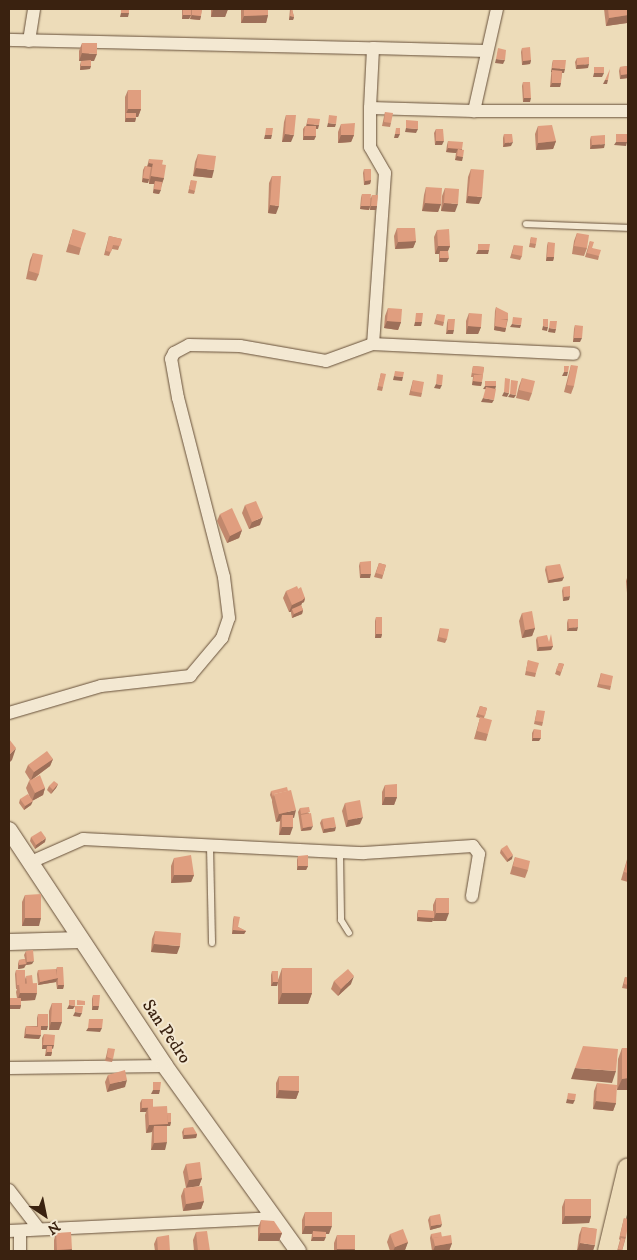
<!DOCTYPE html>
<html>
<head>
<meta charset="utf-8">
<style>
  body { margin:0 }
  #map { position:relative; width:637px; height:1260px; overflow:hidden; background:#eddcb9; font-family:"IM FELL DW Pica",serif }
  div>[style] { position:absolute }
  .roads { filter:drop-shadow(0 0 1px #67503a) drop-shadow(0 0 1px #67503a) }
  .service>* { height:6px; margin:-3px; padding:0 3px; transform-origin:3px; border-radius:3px; background:#f3e8d2 }
  .minor>* { height:12px; margin:-6px; padding:0 6px; transform-origin:6px; border-radius:6px; background:#f3e8d2 }
  .tertiary>* { height:16px; margin:-8px; padding:0 8px; transform-origin:8px; border-radius:8px; background:#f3e8d2 }
  .primary>* { height:20px; margin:-10px; padding:0 10px; transform-origin:10px; border-radius:10px; background:#eddcb9 }
  .wall>* { inset:0; background:#c1886d }
  .shaded-wall>* { inset:0; background:#9d6f59 }
  .building>* { inset:0; background:#e09e7f }
  span { translate:-50% -50%; white-space:nowrap; text-align:center; line-height:1.15; -webkit-text-stroke:4px #f3e8d2; paint-order:stroke }
  .street-label { font-size:18px; color:#3a2210 }
  .frame { position:absolute; inset:0; border:10px solid #3a2210; pointer-events:none }
  .north { position:absolute; left:20px; top:1190px; width:50px; height:50px; -webkit-text-stroke:4px #f3e8d2; paint-order:stroke; rotate:146deg; font-size:14px; font-weight:700; line-height:20px; text-align:center; color:#3a2210 }
  .north::after { content:''; display:block; margin:auto; width:18px; height:22px; background:#3a2210; clip-path:polygon(50% 0,100% 100%,50% 72%,0 100%) }
</style>
</head>
<body>
<div id="map">
  <div class="roads">
    <div class="service">
      <i style="left:526px;top:224px;width:102px;rotate:2.2deg"></i>
      <i style="left:210px;top:846px;width:97px;rotate:88.8deg"></i>
      <i style="left:340px;top:853px;width:67px;rotate:89.1deg"></i>
      <i style="left:341px;top:920px;width:15px;rotate:58deg"></i>
    </div>
    <div class="minor">
      <i style="left:497px;top:9px;width:105px;rotate:102.7deg"></i>
      <i style="left:474px;top:111px;width:154px"></i>
      <i style="left:9px;top:40px;width:364px;rotate:1.3deg"></i>
      <i style="left:29px;top:41px;width:32px;rotate:-81deg"></i>
      <i style="left:370px;top:108px;width:39px;rotate:90deg"></i>
      <i style="left:370px;top:147px;width:30px;rotate:60deg"></i>
      <i style="left:385px;top:173px;width:171px;rotate:94deg"></i>
      <i style="left:373px;top:344px;width:201px;rotate:2.8deg"></i>
      <i style="left:474px;top:111px;width:104px;rotate:-178.3deg"></i>
      <i style="left:370px;top:108px;width:60px;rotate:-87.1deg"></i>
      <i style="left:373px;top:48px;width:113px;rotate:1.5deg"></i>
      <i style="left:9px;top:713px;width:96px;rotate:-16.4deg"></i>
      <i style="left:101px;top:686px;width:90px;rotate:-6.4deg"></i>
      <i style="left:190px;top:676px;width:50px;rotate:-49.9deg"></i>
      <i style="left:222px;top:638px;width:21px;rotate:-71deg"></i>
      <i style="left:229px;top:618px;width:41px;rotate:-97deg"></i>
      <i style="left:224px;top:577px;width:185px;rotate:-104.4deg"></i>
      <i style="left:178px;top:398px;width:40px;rotate:-100deg"></i>
      <i style="left:171px;top:359px;width:7px;rotate:-63deg"></i>
      <i style="left:174px;top:353px;width:17px;rotate:-28deg"></i>
      <i style="left:189px;top:345px;width:51px;rotate:1.1deg"></i>
      <i style="left:240px;top:346px;width:87px;rotate:9.9deg"></i>
      <i style="left:326px;top:361px;width:50px;rotate:-19.9deg"></i>
      <i style="left:31px;top:862px;width:57px;rotate:-23.9deg"></i>
      <i style="left:83px;top:839px;width:281px;rotate:2.9deg"></i>
      <i style="left:364px;top:853px;width:109px;rotate:-3.7deg"></i>
      <i style="left:473px;top:846px;width:10px;rotate:53deg"></i>
      <i style="left:479px;top:854px;width:43px;rotate:99.5deg"></i>
      <i style="left:9px;top:1068px;width:156px;rotate:-0.7deg"></i>
      <i style="left:9px;top:1190px;width:49px;rotate:52.4deg"></i>
      <i style="left:9px;top:1231px;width:263px;rotate:-2.8deg"></i>
      <i style="left:20px;top:1231px;width:20px;rotate:90deg"></i>
    </div>
    <div class="tertiary">
      <i style="left:9px;top:830px;width:283px;rotate:56.5deg"></i>
      <i style="left:165px;top:1066px;width:228px;rotate:54.3deg"></i>
      <i style="left:9px;top:942px;width:71px;rotate:-1.6deg"></i>
    </div>
    <div class="primary">
      <i style="left:608px;top:1251px;width:85px;rotate:-76.5deg"></i>
    </div>
  </div>
  <div class="wall">
    <i style="clip-path:polygon(182px 9px,202px 9px,200px 20px,190px 19px,191px 15px,189px 19px,182px 19px)"></i>
    <i style="clip-path:polygon(211px 9px,228px 9px,225px 17px,211px 17px)"></i>
    <i style="clip-path:polygon(241px 9px,268px 15px,266px 23px,241px 23px)"></i>
    <i style="clip-path:polygon(290px 9px,292px 9px,294px 17px,293px 20px,289px 20px)"></i>
    <i style="clip-path:polygon(604px 9px,628px 9px,628px 20px,627px 23px,606px 26px)"></i>
    <i style="clip-path:polygon(82px 43px,94px 61px,91px 61px,90px 69px,80px 70px,80px 65px,81px 61px,79px 61px,79px 51px)"></i>
    <i style="clip-path:polygon(522px 48px,531px 60px,530px 64px,522px 65px,521px 52px)"></i>
    <i style="clip-path:polygon(577px 58px,588px 68px,576px 69px,575px 62px)"></i>
    <i style="clip-path:polygon(553px 60px,564px 73px,562px 73px,560px 87px,550px 87px,552px 64px)"></i>
    <i style="clip-path:polygon(628px 66px,628px 78px,620px 79px,619px 71px,620px 67px)"></i>
    <i style="clip-path:polygon(523px 82px,530px 102px,523px 102px,522px 86px)"></i>
    <i style="clip-path:polygon(128px 90px,141px 109px,138px 117px,136px 117px,135px 122px,125px 122px,125px 97px)"></i>
    <i style="clip-path:polygon(385px 112px,391px 123px,390px 127px,382px 126px)"></i>
    <i style="clip-path:polygon(286px 115px,291px 142px,282px 142px,284px 122px)"></i>
    <i style="clip-path:polygon(308px 118px,318px 129px,316px 129px,316px 136px,314px 140px,303px 140px,303px 129px,305px 126px,306px 126px)"></i>
    <i style="clip-path:polygon(341px 124px,354px 135px,351px 142px,338px 143px,338px 132px)"></i>
    <i style="clip-path:polygon(538px 126px,556px 141px,553px 149px,536px 150px,535px 134px)"></i>
    <i style="clip-path:polygon(436px 129px,442px 145px,435px 145px,434px 133px)"></i>
    <i style="clip-path:polygon(504px 134px,511px 146px,503px 147px,503px 138px)"></i>
    <i style="clip-path:polygon(591px 136px,604px 148px,590px 149px,590px 140px)"></i>
    <i style="clip-path:polygon(448px 141px,462px 149px,462px 161px,455px 160px,456px 153px,446px 152px,447px 145px)"></i>
    <i style="clip-path:polygon(198px 154px,212px 178px,193px 176px,195px 162px)"></i>
    <i style="clip-path:polygon(149px 159px,162px 165px,164px 178px,159px 194px,153px 193px,154px 184px,149px 184px,149px 179px,148px 183px,142px 182px,143px 170px,145px 166px,147px 167px)"></i>
    <i style="clip-path:polygon(364px 169px,371px 180px,370px 184px,364px 185px,363px 173px)"></i>
    <i style="clip-path:polygon(471px 169px,479px 204px,466px 203px,468px 177px)"></i>
    <i style="clip-path:polygon(272px 176px,276px 214px,268px 213px,269px 183px)"></i>
    <i style="clip-path:polygon(191px 180px,195px 191px,194px 194px,188px 193px)"></i>
    <i style="clip-path:polygon(426px 187px,441px 204px,438px 212px,422px 211px,424px 195px)"></i>
    <i style="clip-path:polygon(445px 188px,455px 212px,441px 211px,442px 196px)"></i>
    <i style="clip-path:polygon(362px 194px,371px 198px,372px 195px,376px 210px,370px 210px,370px 207px,369px 210px,360px 209px,361px 198px)"></i>
    <i style="clip-path:polygon(397px 228px,416px 241px,413px 248px,395px 249px,394px 236px)"></i>
    <i style="clip-path:polygon(73px 229px,81px 248px,79px 255px,66px 252px)"></i>
    <i style="clip-path:polygon(437px 230px,450px 246px,448px 251px,447px 262px,439px 262px,439px 254px,435px 254px,434px 237px)"></i>
    <i style="clip-path:polygon(577px 233px,587px 248px,584px 256px,572px 254px,574px 241px)"></i>
    <i style="clip-path:polygon(109px 236px,122px 239px,118px 250px,112px 249px,109px 256px,104px 255px)"></i>
    <i style="clip-path:polygon(531px 237px,536px 244px,535px 248px,529px 247px)"></i>
    <i style="clip-path:polygon(590px 241px,592px 248px,599px 256px,598px 260px,585px 257px)"></i>
    <i style="clip-path:polygon(548px 242px,554px 257px,553px 261px,546px 261px,547px 246px)"></i>
    <i style="clip-path:polygon(514px 245px,522px 256px,520px 260px,510px 258px)"></i>
    <i style="clip-path:polygon(33px 253px,39px 274px,36px 281px,26px 279px,30px 260px)"></i>
    <i style="clip-path:polygon(496px 307px,508px 319px,505px 332px,494px 330px,495px 311px)"></i>
    <i style="clip-path:polygon(388px 308px,401px 322px,398px 330px,384px 328px,385px 316px)"></i>
    <i style="clip-path:polygon(469px 313px,481px 327px,478px 334px,466px 334px,466px 321px)"></i>
    <i style="clip-path:polygon(437px 314px,444px 322px,443px 326px,434px 324px)"></i>
    <i style="clip-path:polygon(448px 319px,453px 334px,446px 334px,447px 323px)"></i>
    <i style="clip-path:polygon(575px 325px,580px 342px,573px 342px,574px 329px)"></i>
    <i style="clip-path:polygon(571px 365px,574px 386px,571px 394px,564px 392px,569px 373px)"></i>
    <i style="clip-path:polygon(473px 366px,484px 367px,481px 386px,472px 385px,473px 377px,471px 377px)"></i>
    <i style="clip-path:polygon(381px 373px,383px 387px,382px 391px,377px 390px)"></i>
    <i style="clip-path:polygon(522px 378px,532px 393px,529px 401px,516px 398px,519px 386px)"></i>
    <i style="clip-path:polygon(413px 380px,422px 393px,421px 397px,409px 395px)"></i>
    <i style="clip-path:polygon(245px 505px,260px 525px,249px 529px,242px 513px)"></i>
    <i style="clip-path:polygon(220px 514px,242px 530px,239px 538px,227px 543px,217px 521px)"></i>
    <i style="clip-path:polygon(360px 562px,370px 578px,360px 578px,359px 566px)"></i>
    <i style="clip-path:polygon(379px 563px,386px 565px,382px 579px,374px 577px)"></i>
    <i style="clip-path:polygon(546px 566px,564px 577px,562px 581px,548px 583px,545px 570px)"></i>
    <i style="clip-path:polygon(628px 575px,628px 593px,627px 593px,626px 581px)"></i>
    <i style="clip-path:polygon(563px 587px,569px 600px,563px 601px,562px 591px)"></i>
    <i style="clip-path:polygon(298px 589px,305px 598px,304px 602px,302px 603px,301px 605px,303px 610px,302px 614px,292px 618px,291px 613px,291px 612px,289px 612px,283px 598px,286px 591px)"></i>
    <i style="clip-path:polygon(522px 613px,535px 628px,532px 636px,522px 638px,519px 621px)"></i>
    <i style="clip-path:polygon(376px 617px,382px 634px,381px 638px,375px 638px,375px 621px)"></i>
    <i style="clip-path:polygon(568px 619px,577px 631px,567px 631px,567px 623px)"></i>
    <i style="clip-path:polygon(440px 628px,447px 639px,445px 643px,437px 641px)"></i>
    <i style="clip-path:polygon(537px 637px,549px 642px,553px 646px,551px 650px,537px 651px,536px 640px)"></i>
    <i style="clip-path:polygon(528px 660px,536px 673px,535px 677px,525px 675px)"></i>
    <i style="clip-path:polygon(559px 663px,564px 664px,560px 676px,555px 674px)"></i>
    <i style="clip-path:polygon(601px 673px,611px 686px,610px 690px,597px 687px)"></i>
    <i style="clip-path:polygon(480px 706px,487px 708px,484px 718px,488px 734px,486px 741px,474px 739px,480px 718px,476px 717px)"></i>
    <i style="clip-path:polygon(537px 710px,543px 722px,542px 726px,534px 724px)"></i>
    <i style="clip-path:polygon(534px 729px,539px 741px,532px 741px,532px 733px)"></i>
    <i style="clip-path:polygon(53px 759px,50px 766px,33px 779px,45px 788px,43px 795px,32px 801px,31px 805px,24px 810px,19px 803px,20px 799px,31px 800px,26px 788px,29px 781px,30px 780px,25px 772px,28px 765px)"></i>
    <i style="clip-path:polygon(58px 784px,56px 788px,51px 794px,47px 790px,49px 786px)"></i>
    <i style="clip-path:polygon(385px 785px,397px 797px,394px 805px,382px 805px,382px 792px)"></i>
    <i style="clip-path:polygon(271px 791px,293px 818px,290px 835px,279px 835px,280px 821px,276px 822px,272px 802px,272px 800px,270px 795px)"></i>
    <i style="clip-path:polygon(345px 803px,360px 824px,346px 827px,342px 811px)"></i>
    <i style="clip-path:polygon(300px 808px,309px 813px,311px 830px,301px 831px,298px 812px)"></i>
    <i style="clip-path:polygon(322px 819px,335px 831px,323px 833px,320px 823px)"></i>
    <i style="clip-path:polygon(31px 837px,45px 842px,35px 849px,30px 841px)"></i>
    <i style="clip-path:polygon(501px 849px,512px 859px,507px 862px,500px 853px)"></i>
    <i style="clip-path:polygon(298px 856px,308px 866px,306px 870px,297px 870px,297px 860px)"></i>
    <i style="clip-path:polygon(628px 856px,628px 882px,621px 880px)"></i>
    <i style="clip-path:polygon(515px 857px,528px 870px,525px 878px,510px 874px)"></i>
    <i style="clip-path:polygon(174px 858px,194px 875px,191px 882px,171px 883px,171px 866px)"></i>
    <i style="clip-path:polygon(25px 895px,39px 926px,22px 926px,22px 902px)"></i>
    <i style="clip-path:polygon(436px 898px,446px 921px,433px 921px,433px 919px,432px 922px,417px 921px,417px 914px,418px 910px,433px 911px,433px 905px)"></i>
    <i style="clip-path:polygon(234px 916px,238px 927px,246px 931px,244px 934px,232px 934px,233px 920px)"></i>
    <i style="clip-path:polygon(155px 931px,177px 954px,151px 952px,152px 939px)"></i>
    <i style="clip-path:polygon(26px 951px,32px 964px,26px 965px,24px 968px,18px 969px,18px 964px,19px 960px,25px 959px,24px 955px)"></i>
    <i style="clip-path:polygon(57px 967px,64px 985px,63px 989px,57px 989px,56px 982px,38px 985px,37px 974px,38px 970px,56px 970px)"></i>
    <i style="clip-path:polygon(282px 968px,312px 993px,308px 1004px,278px 1004px,278px 982px,277px 986px,271px 986px,271px 975px,272px 971px,278px 980px)"></i>
    <i style="clip-path:polygon(16px 970px,25px 979px,26px 976px,35px 1000px,21px 1001px,21px 1005px,20px 1009px,9px 1009px,10px 998px,17px 998px,16px 992px,17px 989px,16px 989px,15px 974px)"></i>
    <i style="clip-path:polygon(625px 977px,628px 978px,628px 989px,622px 988px)"></i>
    <i style="clip-path:polygon(334px 981px,351px 984px,338px 996px,331px 989px)"></i>
    <i style="clip-path:polygon(93px 995px,98px 1010px,92px 1010px,92px 999px)"></i>
    <i style="clip-path:polygon(52px 1003px,59px 1030px,49px 1030px,49px 1011px)"></i>
    <i style="clip-path:polygon(38px 1014px,47px 1030px,41px 1030px,41px 1035px,39px 1039px,24px 1038px,25px 1029px,26px 1026px,37px 1026px,37px 1018px)"></i>
    <i style="clip-path:polygon(44px 1034px,52px 1049px,52px 1052px,51px 1056px,45px 1056px,46px 1049px,42px 1049px,42px 1038px)"></i>
    <i style="clip-path:polygon(108px 1048px,113px 1059px,112px 1062px,105px 1061px)"></i>
    <i style="clip-path:polygon(622px 1048px,628px 1048px,628px 1090px,617px 1090px,618px 1059px)"></i>
    <i style="clip-path:polygon(108px 1075px,125px 1087px,107px 1092px,105px 1082px)"></i>
    <i style="clip-path:polygon(279px 1076px,299px 1091px,296px 1099px,276px 1098px,276px 1083px)"></i>
    <i style="clip-path:polygon(597px 1083px,616px 1103px,613px 1111px,593px 1109px,594px 1091px)"></i>
    <i style="clip-path:polygon(142px 1099px,153px 1107px,167px 1113px,171px 1122px,170px 1126px,167px 1126px,165px 1150px,151px 1150px,152px 1132px,146px 1133px,145px 1115px,146px 1112px,140px 1112px,140px 1103px)"></i>
    <i style="clip-path:polygon(184px 1128px,197px 1134px,196px 1138px,183px 1139px,182px 1132px)"></i>
    <i style="clip-path:polygon(186px 1164px,202px 1178px,199px 1186px,186px 1188px,183px 1172px)"></i>
    <i style="clip-path:polygon(184px 1188px,204px 1201px,201px 1209px,183px 1211px,181px 1196px)"></i>
    <i style="clip-path:polygon(565px 1199px,591px 1216px,589px 1223px,562px 1224px,562px 1207px)"></i>
    <i style="clip-path:polygon(305px 1212px,329px 1234px,326px 1234px,324px 1241px,311px 1241px,312px 1234px,302px 1234px,302px 1220px)"></i>
    <i style="clip-path:polygon(430px 1216px,441px 1227px,430px 1230px,428px 1220px)"></i>
    <i style="clip-path:polygon(624px 1218px,626px 1237px,622px 1251px,617px 1251px,620px 1240px,619px 1239px)"></i>
    <i style="clip-path:polygon(261px 1220px,282px 1233px,279px 1241px,258px 1241px,258px 1228px)"></i>
    <i style="clip-path:polygon(582px 1227px,597px 1229px,577px 1251px,579px 1235px)"></i>
    <i style="clip-path:polygon(196px 1232px,210px 1251px,194px 1251px,193px 1240px)"></i>
    <i style="clip-path:polygon(56px 1233px,72px 1249px,71px 1251px,54px 1251px,54px 1240px)"></i>
    <i style="clip-path:polygon(390px 1234px,408px 1242px,405px 1250px,402px 1251px,390px 1251px,387px 1242px)"></i>
    <i style="clip-path:polygon(431px 1234px,442px 1237px,452px 1243px,449px 1251px,432px 1251px,430px 1238px)"></i>
    <i style="clip-path:polygon(337px 1235px,355px 1249px,354px 1251px,334px 1251px,334px 1243px)"></i>
    <i style="clip-path:polygon(157px 1237px,170px 1251px,155px 1251px,154px 1244px)"></i>
  </div>
  <div class="shaded-wall">
    <i style="clip-path:polygon(213px 9px,228px 9px,225px 17px,211px 17px)"></i>
    <i style="clip-path:polygon(121px 13px,129px 13px,128px 17px,120px 17px)"></i>
    <i style="clip-path:polygon(183px 15px,191px 15px,189px 19px,182px 19px)"></i>
    <i style="clip-path:polygon(192px 15px,201px 16px,200px 20px,190px 19px)"></i>
    <i style="clip-path:polygon(268px 15px,266px 23px,241px 23px,244px 16px)"></i>
    <i style="clip-path:polygon(628px 15px,628px 20px,627px 23px,606px 26px,609px 18px)"></i>
    <i style="clip-path:polygon(290px 16px,294px 17px,293px 20px,289px 20px)"></i>
    <i style="clip-path:polygon(82px 53px,97px 54px,94px 61px,79px 61px)"></i>
    <i style="clip-path:polygon(496px 59px,505px 60px,503px 64px,495px 63px)"></i>
    <i style="clip-path:polygon(531px 60px,530px 64px,522px 65px,523px 61px)"></i>
    <i style="clip-path:polygon(589px 64px,588px 68px,576px 69px,577px 65px)"></i>
    <i style="clip-path:polygon(81px 66px,91px 66px,90px 69px,80px 70px)"></i>
    <i style="clip-path:polygon(552px 68px,565px 69px,564px 73px,552px 72px,552px 70px,552px 72px,551px 72px)"></i>
    <i style="clip-path:polygon(594px 73px,604px 73px,602px 77px,593px 77px)"></i>
    <i style="clip-path:polygon(628px 74px,628px 78px,620px 79px,621px 75px)"></i>
    <i style="clip-path:polygon(605px 80px,608px 80px,607px 84px,603px 84px)"></i>
    <i style="clip-path:polygon(552px 83px,561px 83px,560px 87px,550px 87px)"></i>
    <i style="clip-path:polygon(524px 98px,531px 98px,530px 102px,523px 102px)"></i>
    <i style="clip-path:polygon(128px 109px,141px 109px,138px 117px,126px 117px,126px 114px)"></i>
    <i style="clip-path:polygon(126px 118px,136px 118px,135px 122px,125px 122px)"></i>
    <i style="clip-path:polygon(328px 123px,336px 124px,335px 127px,327px 127px)"></i>
    <i style="clip-path:polygon(307px 124px,319px 125px,318px 129px,306px 128px)"></i>
    <i style="clip-path:polygon(406px 128px,418px 129px,416px 133px,405px 132px)"></i>
    <i style="clip-path:polygon(285px 134px,294px 135px,291px 142px,282px 142px)"></i>
    <i style="clip-path:polygon(395px 134px,400px 134px,398px 138px,394px 138px)"></i>
    <i style="clip-path:polygon(265px 135px,272px 135px,271px 139px,264px 139px)"></i>
    <i style="clip-path:polygon(341px 135px,354px 135px,351px 142px,338px 143px)"></i>
    <i style="clip-path:polygon(304px 136px,316px 136px,314px 140px,303px 140px)"></i>
    <i style="clip-path:polygon(436px 141px,444px 141px,442px 145px,435px 145px)"></i>
    <i style="clip-path:polygon(556px 141px,553px 149px,536px 150px,538px 143px)"></i>
    <i style="clip-path:polygon(513px 142px,511px 146px,503px 147px,505px 143px)"></i>
    <i style="clip-path:polygon(616px 142px,627px 142px,626px 146px,614px 145px)"></i>
    <i style="clip-path:polygon(605px 144px,604px 148px,590px 149px,592px 145px)"></i>
    <i style="clip-path:polygon(448px 148px,462px 149px,461px 153px,458px 149px,456px 153px,446px 152px)"></i>
    <i style="clip-path:polygon(457px 156px,463px 157px,462px 161px,455px 160px)"></i>
    <i style="clip-path:polygon(149px 163px,153px 164px,152px 167px,147px 167px)"></i>
    <i style="clip-path:polygon(196px 168px,214px 170px,212px 178px,193px 176px)"></i>
    <i style="clip-path:polygon(151px 176px,164px 178px,161px 185px,155px 181px,154px 184px,149px 184px)"></i>
    <i style="clip-path:polygon(143px 178px,149px 179px,148px 183px,142px 182px)"></i>
    <i style="clip-path:polygon(371px 180px,370px 184px,364px 185px,365px 181px)"></i>
    <i style="clip-path:polygon(154px 189px,161px 190px,159px 194px,153px 193px)"></i>
    <i style="clip-path:polygon(468px 196px,482px 197px,479px 204px,466px 203px)"></i>
    <i style="clip-path:polygon(425px 203px,441px 204px,438px 212px,422px 211px)"></i>
    <i style="clip-path:polygon(444px 203px,458px 204px,455px 212px,441px 211px)"></i>
    <i style="clip-path:polygon(270px 205px,279px 206px,276px 214px,268px 213px)"></i>
    <i style="clip-path:polygon(361px 206px,370px 206px,369px 210px,360px 209px)"></i>
    <i style="clip-path:polygon(371px 206px,377px 206px,376px 210px,370px 210px)"></i>
    <i style="clip-path:polygon(416px 241px,413px 248px,395px 249px,398px 242px)"></i>
    <i style="clip-path:polygon(438px 246px,450px 246px,447px 253px,440px 251px,439px 254px,435px 254px)"></i>
    <i style="clip-path:polygon(478px 250px,489px 250px,488px 254px,476px 254px)"></i>
    <i style="clip-path:polygon(547px 257px,554px 257px,553px 261px,546px 261px)"></i>
    <i style="clip-path:polygon(440px 258px,449px 258px,447px 262px,439px 262px)"></i>
    <i style="clip-path:polygon(387px 321px,401px 322px,398px 330px,384px 328px)"></i>
    <i style="clip-path:polygon(415px 322px,422px 322px,421px 326px,414px 326px)"></i>
    <i style="clip-path:polygon(512px 324px,521px 325px,520px 328px,510px 327px)"></i>
    <i style="clip-path:polygon(468px 326px,481px 327px,478px 334px,466px 334px)"></i>
    <i style="clip-path:polygon(495px 326px,506px 328px,505px 332px,494px 330px)"></i>
    <i style="clip-path:polygon(543px 326px,548px 327px,547px 331px,542px 330px)"></i>
    <i style="clip-path:polygon(549px 328px,556px 329px,555px 333px,548px 332px)"></i>
    <i style="clip-path:polygon(448px 330px,454px 330px,453px 334px,446px 334px)"></i>
    <i style="clip-path:polygon(574px 338px,582px 338px,580px 342px,573px 342px)"></i>
    <i style="clip-path:polygon(564px 372px,568px 372px,567px 376px,562px 376px)"></i>
    <i style="clip-path:polygon(394px 376px,403px 377px,402px 381px,393px 380px)"></i>
    <i style="clip-path:polygon(473px 381px,482px 382px,481px 386px,472px 385px)"></i>
    <i style="clip-path:polygon(436px 384px,442px 385px,440px 389px,434px 388px)"></i>
    <i style="clip-path:polygon(485px 386px,496px 386px,495px 390px,483px 389px)"></i>
    <i style="clip-path:polygon(504px 392px,509px 393px,507px 397px,502px 396px)"></i>
    <i style="clip-path:polygon(510px 394px,516px 395px,514px 398px,508px 397px)"></i>
    <i style="clip-path:polygon(483px 398px,494px 400px,492px 403px,481px 402px)"></i>
    <i style="clip-path:polygon(263px 517px,260px 525px,249px 529px,252px 522px)"></i>
    <i style="clip-path:polygon(242px 530px,239px 538px,227px 543px,230px 536px)"></i>
    <i style="clip-path:polygon(361px 574px,371px 574px,370px 578px,360px 578px)"></i>
    <i style="clip-path:polygon(564px 577px,562px 581px,548px 583px,549px 580px)"></i>
    <i style="clip-path:polygon(570px 596px,569px 600px,563px 601px,564px 597px)"></i>
    <i style="clip-path:polygon(305px 598px,304px 602px,302px 603px,300px 608px,292px 609px,291px 612px,289px 612px,292px 605px)"></i>
    <i style="clip-path:polygon(303px 610px,302px 614px,292px 618px,294px 614px)"></i>
    <i style="clip-path:polygon(578px 627px,577px 631px,567px 631px,569px 628px)"></i>
    <i style="clip-path:polygon(535px 628px,532px 636px,522px 638px,525px 630px)"></i>
    <i style="clip-path:polygon(376px 634px,382px 634px,381px 638px,375px 638px)"></i>
    <i style="clip-path:polygon(553px 646px,551px 650px,537px 651px,539px 647px)"></i>
    <i style="clip-path:polygon(533px 738px,541px 738px,539px 741px,532px 741px)"></i>
    <i style="clip-path:polygon(16px 748px,12px 760px,9px 763px,9px 755px)"></i>
    <i style="clip-path:polygon(53px 759px,50px 766px,31px 780px,34px 772px)"></i>
    <i style="clip-path:polygon(58px 784px,56px 788px,51px 794px,53px 790px)"></i>
    <i style="clip-path:polygon(45px 788px,43px 795px,32px 801px,35px 793px)"></i>
    <i style="clip-path:polygon(385px 797px,397px 797px,394px 805px,382px 805px)"></i>
    <i style="clip-path:polygon(33px 801px,31px 805px,24px 810px,25px 806px)"></i>
    <i style="clip-path:polygon(296px 810px,294px 818px,282px 815px,280px 821px,276px 822px,279px 814px)"></i>
    <i style="clip-path:polygon(363px 817px,360px 824px,346px 827px,348px 820px)"></i>
    <i style="clip-path:polygon(313px 826px,311px 830px,301px 831px,303px 828px)"></i>
    <i style="clip-path:polygon(282px 827px,293px 827px,290px 835px,279px 835px)"></i>
    <i style="clip-path:polygon(336px 827px,335px 831px,323px 833px,324px 829px)"></i>
    <i style="clip-path:polygon(46px 838px,45px 842px,35px 849px,36px 845px)"></i>
    <i style="clip-path:polygon(513px 855px,512px 859px,507px 862px,508px 859px)"></i>
    <i style="clip-path:polygon(298px 866px,308px 866px,306px 870px,297px 870px)"></i>
    <i style="clip-path:polygon(174px 875px,194px 875px,191px 882px,171px 883px)"></i>
    <i style="clip-path:polygon(436px 913px,449px 913px,446px 921px,433px 921px)"></i>
    <i style="clip-path:polygon(418px 917px,434px 918px,432px 922px,417px 921px)"></i>
    <i style="clip-path:polygon(25px 918px,41px 918px,39px 926px,22px 926px)"></i>
    <i style="clip-path:polygon(233px 930px,246px 931px,244px 934px,232px 934px)"></i>
    <i style="clip-path:polygon(154px 944px,180px 946px,177px 954px,151px 952px)"></i>
    <i style="clip-path:polygon(34px 961px,32px 964px,26px 965px,27px 962px)"></i>
    <i style="clip-path:polygon(26px 964px,24px 968px,18px 969px,19px 965px)"></i>
    <i style="clip-path:polygon(354px 976px,351px 984px,338px 996px,341px 989px)"></i>
    <i style="clip-path:polygon(58px 978px,56px 982px,38px 985px,40px 982px)"></i>
    <i style="clip-path:polygon(273px 982px,278px 982px,277px 986px,271px 986px)"></i>
    <i style="clip-path:polygon(58px 985px,64px 985px,63px 989px,57px 989px)"></i>
    <i style="clip-path:polygon(20px 993px,37px 993px,35px 1000px,17px 1001px)"></i>
    <i style="clip-path:polygon(282px 993px,312px 993px,308px 1004px,278px 1004px)"></i>
    <i style="clip-path:polygon(9px 1005px,21px 1005px,20px 1009px,9px 1009px)"></i>
    <i style="clip-path:polygon(69px 1005px,75px 1006px,73px 1009px,67px 1009px)"></i>
    <i style="clip-path:polygon(93px 1006px,99px 1006px,98px 1010px,92px 1010px)"></i>
    <i style="clip-path:polygon(75px 1012px,82px 1013px,80px 1017px,73px 1016px)"></i>
    <i style="clip-path:polygon(51px 1022px,62px 1022px,59px 1030px,49px 1030px)"></i>
    <i style="clip-path:polygon(41px 1026px,48px 1026px,47px 1030px,40px 1030px)"></i>
    <i style="clip-path:polygon(88px 1028px,102px 1028px,100px 1032px,86px 1031px)"></i>
    <i style="clip-path:polygon(26px 1034px,41px 1035px,39px 1039px,24px 1038px)"></i>
    <i style="clip-path:polygon(43px 1045px,54px 1045px,53px 1049px,47px 1046px,46px 1049px,42px 1049px)"></i>
    <i style="clip-path:polygon(47px 1052px,52px 1052px,51px 1056px,45px 1056px)"></i>
    <i style="clip-path:polygon(575px 1068px,616px 1071px,612px 1083px,571px 1079px)"></i>
    <i style="clip-path:polygon(628px 1078px,628px 1090px,617px 1090px,622px 1079px)"></i>
    <i style="clip-path:polygon(127px 1080px,125px 1087px,107px 1092px,110px 1084px)"></i>
    <i style="clip-path:polygon(153px 1090px,160px 1090px,159px 1094px,151px 1094px)"></i>
    <i style="clip-path:polygon(279px 1090px,299px 1091px,296px 1099px,276px 1098px)"></i>
    <i style="clip-path:polygon(567px 1099px,575px 1100px,573px 1104px,566px 1103px)"></i>
    <i style="clip-path:polygon(596px 1101px,616px 1103px,613px 1111px,593px 1109px)"></i>
    <i style="clip-path:polygon(142px 1108px,148px 1108px,146px 1112px,140px 1112px)"></i>
    <i style="clip-path:polygon(171px 1122px,170px 1126px,154px 1126px,152px 1132px,146px 1133px,149px 1125px)"></i>
    <i style="clip-path:polygon(197px 1134px,196px 1138px,183px 1139px,184px 1135px)"></i>
    <i style="clip-path:polygon(167px 1142px,165px 1150px,151px 1150px,154px 1143px)"></i>
    <i style="clip-path:polygon(202px 1178px,199px 1186px,186px 1188px,189px 1180px)"></i>
    <i style="clip-path:polygon(204px 1201px,201px 1209px,183px 1211px,186px 1204px)"></i>
    <i style="clip-path:polygon(565px 1216px,591px 1216px,589px 1223px,562px 1224px)"></i>
    <i style="clip-path:polygon(442px 1224px,441px 1227px,430px 1230px,431px 1226px)"></i>
    <i style="clip-path:polygon(305px 1226px,332px 1226px,329px 1234px,313px 1234px,313px 1231px,312px 1234px,302px 1234px)"></i>
    <i style="clip-path:polygon(260px 1233px,282px 1233px,279px 1241px,258px 1241px)"></i>
    <i style="clip-path:polygon(313px 1237px,326px 1237px,324px 1241px,311px 1241px)"></i>
    <i style="clip-path:polygon(408px 1242px,405px 1250px,402px 1251px,393px 1251px,395px 1247px)"></i>
    <i style="clip-path:polygon(452px 1243px,449px 1251px,433px 1251px,435px 1246px)"></i>
    <i style="clip-path:polygon(580px 1243px,595px 1245px,593px 1251px,577px 1251px)"></i>
    <i style="clip-path:polygon(72px 1249px,71px 1251px,56px 1251px,57px 1250px)"></i>
    <i style="clip-path:polygon(337px 1249px,355px 1249px,354px 1251px,336px 1251px)"></i>
  </div>
  <div class="building">
    <i style="clip-path:polygon(121px 9px,129px 9px,129px 13px,121px 13px)"></i>
    <i style="clip-path:polygon(183px 9px,191px 9px,191px 15px,183px 15px)"></i>
    <i style="clip-path:polygon(192px 9px,202px 9px,201px 16px,192px 15px)"></i>
    <i style="clip-path:polygon(244px 9px,268px 9px,268px 15px,244px 16px)"></i>
    <i style="clip-path:polygon(291px 9px,292px 9px,294px 17px,290px 16px)"></i>
    <i style="clip-path:polygon(608px 9px,628px 9px,628px 15px,609px 18px)"></i>
    <i style="clip-path:polygon(82px 43px,97px 43px,97px 54px,82px 53px)"></i>
    <i style="clip-path:polygon(530px 47px,531px 60px,523px 61px,522px 48px)"></i>
    <i style="clip-path:polygon(498px 48px,506px 50px,505px 60px,496px 59px)"></i>
    <i style="clip-path:polygon(589px 57px,589px 64px,577px 65px,577px 58px)"></i>
    <i style="clip-path:polygon(91px 60px,91px 66px,81px 66px,81px 61px)"></i>
    <i style="clip-path:polygon(553px 60px,566px 60px,565px 69px,552px 68px)"></i>
    <i style="clip-path:polygon(628px 66px,628px 74px,621px 75px,620px 67px)"></i>
    <i style="clip-path:polygon(594px 67px,604px 67px,604px 73px,594px 73px)"></i>
    <i style="clip-path:polygon(610px 69px,608px 80px,605px 80px)"></i>
    <i style="clip-path:polygon(552px 70px,562px 71px,561px 83px,552px 83px)"></i>
    <i style="clip-path:polygon(523px 82px,530px 82px,531px 98px,524px 98px)"></i>
    <i style="clip-path:polygon(128px 90px,141px 90px,141px 109px,128px 109px)"></i>
    <i style="clip-path:polygon(385px 112px,393px 113px,391px 123px,384px 122px)"></i>
    <i style="clip-path:polygon(126px 113px,136px 113px,136px 118px,126px 118px)"></i>
    <i style="clip-path:polygon(286px 115px,296px 115px,294px 135px,285px 134px)"></i>
    <i style="clip-path:polygon(329px 115px,337px 116px,336px 124px,328px 123px)"></i>
    <i style="clip-path:polygon(308px 118px,320px 119px,319px 125px,307px 124px)"></i>
    <i style="clip-path:polygon(406px 120px,418px 121px,418px 129px,406px 128px)"></i>
    <i style="clip-path:polygon(355px 123px,354px 135px,341px 135px,341px 124px)"></i>
    <i style="clip-path:polygon(552px 125px,556px 141px,538px 143px,538px 126px)"></i>
    <i style="clip-path:polygon(305px 126px,316px 126px,316px 136px,304px 136px)"></i>
    <i style="clip-path:polygon(266px 128px,273px 128px,272px 135px,265px 135px)"></i>
    <i style="clip-path:polygon(396px 128px,400px 128px,400px 134px,395px 134px)"></i>
    <i style="clip-path:polygon(436px 129px,443px 129px,444px 141px,436px 141px)"></i>
    <i style="clip-path:polygon(504px 134px,512px 134px,513px 142px,505px 143px)"></i>
    <i style="clip-path:polygon(616px 134px,627px 134px,627px 142px,616px 142px)"></i>
    <i style="clip-path:polygon(605px 135px,605px 144px,592px 145px,591px 136px)"></i>
    <i style="clip-path:polygon(448px 141px,463px 142px,462px 149px,448px 148px)"></i>
    <i style="clip-path:polygon(458px 149px,464px 150px,463px 157px,457px 156px)"></i>
    <i style="clip-path:polygon(198px 154px,216px 156px,214px 170px,196px 168px)"></i>
    <i style="clip-path:polygon(149px 159px,163px 160px,162px 165px,149px 163px)"></i>
    <i style="clip-path:polygon(153px 163px,166px 165px,164px 178px,151px 176px)"></i>
    <i style="clip-path:polygon(145px 166px,151px 167px,149px 179px,143px 178px)"></i>
    <i style="clip-path:polygon(364px 169px,371px 169px,371px 180px,365px 181px)"></i>
    <i style="clip-path:polygon(471px 169px,484px 170px,482px 197px,468px 196px)"></i>
    <i style="clip-path:polygon(272px 176px,281px 176px,279px 206px,270px 205px)"></i>
    <i style="clip-path:polygon(191px 180px,197px 181px,195px 191px,189px 189px)"></i>
    <i style="clip-path:polygon(155px 181px,162px 182px,161px 190px,154px 189px)"></i>
    <i style="clip-path:polygon(426px 187px,442px 188px,441px 204px,425px 203px)"></i>
    <i style="clip-path:polygon(445px 188px,459px 189px,458px 204px,444px 203px)"></i>
    <i style="clip-path:polygon(362px 194px,371px 194px,370px 206px,361px 206px)"></i>
    <i style="clip-path:polygon(372px 195px,378px 195px,377px 206px,371px 206px)"></i>
    <i style="clip-path:polygon(397px 228px,415px 228px,416px 241px,398px 242px)"></i>
    <i style="clip-path:polygon(73px 229px,86px 233px,81px 248px,69px 244px)"></i>
    <i style="clip-path:polygon(449px 229px,450px 246px,438px 246px,437px 230px)"></i>
    <i style="clip-path:polygon(577px 233px,589px 235px,587px 248px,574px 246px)"></i>
    <i style="clip-path:polygon(109px 236px,122px 239px,120px 246px,113px 245px,111px 252px,106px 251px)"></i>
    <i style="clip-path:polygon(531px 237px,537px 238px,536px 244px,530px 243px)"></i>
    <i style="clip-path:polygon(590px 241px,594px 242px,592px 248px,601px 250px,599px 256px,587px 253px)"></i>
    <i style="clip-path:polygon(548px 242px,555px 243px,554px 257px,547px 257px)"></i>
    <i style="clip-path:polygon(478px 244px,490px 244px,489px 250px,478px 250px)"></i>
    <i style="clip-path:polygon(514px 245px,523px 246px,522px 256px,512px 254px)"></i>
    <i style="clip-path:polygon(440px 251px,448px 251px,449px 258px,440px 258px)"></i>
    <i style="clip-path:polygon(33px 253px,43px 255px,39px 274px,29px 271px)"></i>
    <i style="clip-path:polygon(496px 307px,508px 313px,508px 319px,500px 319px,507px 320px,506px 328px,495px 326px)"></i>
    <i style="clip-path:polygon(388px 308px,402px 309px,401px 322px,387px 321px)"></i>
    <i style="clip-path:polygon(416px 313px,423px 313px,422px 322px,415px 322px)"></i>
    <i style="clip-path:polygon(469px 313px,482px 314px,481px 327px,468px 326px)"></i>
    <i style="clip-path:polygon(437px 314px,445px 315px,444px 322px,436px 320px)"></i>
    <i style="clip-path:polygon(513px 317px,522px 318px,521px 325px,512px 324px)"></i>
    <i style="clip-path:polygon(448px 319px,455px 319px,454px 330px,448px 330px)"></i>
    <i style="clip-path:polygon(543px 319px,548px 319px,548px 327px,543px 326px)"></i>
    <i style="clip-path:polygon(550px 321px,557px 321px,556px 329px,549px 328px)"></i>
    <i style="clip-path:polygon(575px 325px,583px 326px,582px 338px,574px 338px)"></i>
    <i style="clip-path:polygon(571px 365px,578px 366px,574px 386px,567px 385px)"></i>
    <i style="clip-path:polygon(473px 366px,484px 367px,483px 375px,472px 373px)"></i>
    <i style="clip-path:polygon(564px 366px,569px 366px,568px 372px,564px 372px)"></i>
    <i style="clip-path:polygon(395px 371px,404px 372px,403px 377px,394px 376px)"></i>
    <i style="clip-path:polygon(381px 373px,386px 374px,383px 387px,378px 386px)"></i>
    <i style="clip-path:polygon(437px 374px,443px 375px,442px 385px,436px 384px)"></i>
    <i style="clip-path:polygon(474px 375px,483px 375px,482px 382px,473px 381px)"></i>
    <i style="clip-path:polygon(505px 378px,510px 379px,509px 393px,504px 392px)"></i>
    <i style="clip-path:polygon(522px 378px,535px 381px,532px 393px,519px 390px)"></i>
    <i style="clip-path:polygon(413px 380px,424px 382px,422px 393px,411px 391px)"></i>
    <i style="clip-path:polygon(511px 380px,518px 381px,516px 395px,510px 394px)"></i>
    <i style="clip-path:polygon(485px 381px,496px 381px,496px 386px,485px 386px)"></i>
    <i style="clip-path:polygon(486px 387px,496px 389px,494px 400px,483px 398px)"></i>
    <i style="clip-path:polygon(256px 501px,263px 517px,252px 522px,245px 505px)"></i>
    <i style="clip-path:polygon(232px 508px,242px 530px,230px 536px,220px 514px)"></i>
    <i style="clip-path:polygon(371px 561px,371px 574px,361px 574px,360px 562px)"></i>
    <i style="clip-path:polygon(379px 563px,386px 565px,383px 575px,376px 573px)"></i>
    <i style="clip-path:polygon(560px 564px,564px 577px,549px 580px,546px 566px)"></i>
    <i style="clip-path:polygon(297px 586px,303px 600px,292px 605px,286px 591px)"></i>
    <i style="clip-path:polygon(570px 586px,570px 596px,564px 597px,563px 587px)"></i>
    <i style="clip-path:polygon(301px 587px,305px 598px,302px 600px,298px 589px)"></i>
    <i style="clip-path:polygon(301px 605px,303px 610px,294px 614px,292px 609px)"></i>
    <i style="clip-path:polygon(532px 611px,535px 628px,525px 630px,522px 613px)"></i>
    <i style="clip-path:polygon(376px 617px,382px 617px,382px 634px,376px 634px)"></i>
    <i style="clip-path:polygon(568px 619px,578px 619px,578px 627px,569px 628px)"></i>
    <i style="clip-path:polygon(440px 628px,449px 629px,447px 639px,439px 637px)"></i>
    <i style="clip-path:polygon(551px 634px,553px 646px,539px 647px,537px 637px,547px 635px,549px 642px)"></i>
    <i style="clip-path:polygon(528px 660px,539px 663px,536px 673px,526px 671px)"></i>
    <i style="clip-path:polygon(559px 663px,564px 664px,561px 672px,556px 670px)"></i>
    <i style="clip-path:polygon(601px 673px,613px 676px,611px 686px,599px 684px)"></i>
    <i style="clip-path:polygon(480px 706px,487px 708px,485px 716px,478px 714px)"></i>
    <i style="clip-path:polygon(537px 710px,545px 711px,543px 722px,535px 721px)"></i>
    <i style="clip-path:polygon(480px 717px,492px 720px,488px 734px,477px 731px)"></i>
    <i style="clip-path:polygon(534px 729px,541px 730px,541px 738px,533px 738px)"></i>
    <i style="clip-path:polygon(9px 739px,16px 748px,9px 755px)"></i>
    <i style="clip-path:polygon(47px 751px,53px 759px,34px 772px,28px 765px)"></i>
    <i style="clip-path:polygon(40px 775px,45px 788px,35px 793px,29px 781px)"></i>
    <i style="clip-path:polygon(54px 781px,58px 784px,53px 790px,49px 786px)"></i>
    <i style="clip-path:polygon(397px 784px,397px 797px,385px 797px,385px 785px)"></i>
    <i style="clip-path:polygon(287px 787px,288px 791px,274px 794px,273px 797px,271px 791px)"></i>
    <i style="clip-path:polygon(291px 790px,296px 810px,279px 814px,274px 794px)"></i>
    <i style="clip-path:polygon(28px 794px,33px 801px,25px 806px,20px 799px)"></i>
    <i style="clip-path:polygon(360px 800px,363px 817px,348px 820px,345px 803px)"></i>
    <i style="clip-path:polygon(309px 807px,310px 812px,301px 814px,300px 808px)"></i>
    <i style="clip-path:polygon(311px 813px,313px 826px,303px 828px,301px 815px)"></i>
    <i style="clip-path:polygon(282px 815px,293px 815px,293px 827px,282px 827px)"></i>
    <i style="clip-path:polygon(334px 817px,336px 827px,324px 829px,322px 819px)"></i>
    <i style="clip-path:polygon(41px 831px,46px 838px,36px 845px,31px 837px)"></i>
    <i style="clip-path:polygon(507px 845px,513px 855px,508px 859px,501px 849px)"></i>
    <i style="clip-path:polygon(191px 855px,194px 875px,174px 875px,174px 858px)"></i>
    <i style="clip-path:polygon(308px 855px,308px 866px,298px 866px,298px 856px)"></i>
    <i style="clip-path:polygon(515px 857px,530px 861px,528px 870px,513px 866px)"></i>
    <i style="clip-path:polygon(628px 857px,628px 873px,624px 872px)"></i>
    <i style="clip-path:polygon(41px 894px,41px 918px,25px 918px,25px 895px)"></i>
    <i style="clip-path:polygon(436px 898px,449px 898px,449px 913px,436px 913px)"></i>
    <i style="clip-path:polygon(418px 910px,434px 911px,434px 918px,418px 917px)"></i>
    <i style="clip-path:polygon(234px 916px,240px 917px,238px 927px,246px 931px,233px 930px)"></i>
    <i style="clip-path:polygon(155px 931px,181px 933px,180px 946px,154px 944px)"></i>
    <i style="clip-path:polygon(33px 950px,34px 961px,27px 962px,26px 951px)"></i>
    <i style="clip-path:polygon(25px 959px,26px 964px,19px 965px,19px 960px)"></i>
    <i style="clip-path:polygon(57px 967px,63px 967px,64px 985px,58px 985px,58px 978px,40px 982px,38px 970px,56px 969px,57px 976px)"></i>
    <i style="clip-path:polygon(282px 968px,312px 968px,312px 993px,282px 993px)"></i>
    <i style="clip-path:polygon(348px 969px,354px 976px,341px 989px,334px 981px)"></i>
    <i style="clip-path:polygon(16px 970px,25px 970px,25px 984px,19px 984px,19px 985px,17px 985px)"></i>
    <i style="clip-path:polygon(272px 971px,278px 971px,278px 982px,273px 982px)"></i>
    <i style="clip-path:polygon(32px 975px,33px 984px,27px 984px,26px 976px)"></i>
    <i style="clip-path:polygon(625px 977px,628px 978px,628px 985px,624px 984px)"></i>
    <i style="clip-path:polygon(37px 983px,37px 993px,20px 993px,19px 984px)"></i>
    <i style="clip-path:polygon(93px 995px,100px 995px,99px 1006px,93px 1006px)"></i>
    <i style="clip-path:polygon(10px 998px,21px 998px,21px 1005px,9px 1005px)"></i>
    <i style="clip-path:polygon(69px 1000px,75px 1000px,75px 1006px,69px 1005px)"></i>
    <i style="clip-path:polygon(77px 1000px,85px 1001px,85px 1005px,77px 1005px)"></i>
    <i style="clip-path:polygon(52px 1003px,62px 1003px,62px 1022px,51px 1022px)"></i>
    <i style="clip-path:polygon(75px 1006px,83px 1006px,82px 1013px,75px 1012px)"></i>
    <i style="clip-path:polygon(38px 1014px,48px 1014px,48px 1026px,41px 1026px,41px 1035px,26px 1034px,26px 1026px,38px 1027px)"></i>
    <i style="clip-path:polygon(89px 1019px,103px 1019px,102px 1028px,88px 1028px)"></i>
    <i style="clip-path:polygon(44px 1034px,55px 1035px,54px 1045px,43px 1045px)"></i>
    <i style="clip-path:polygon(47px 1046px,52px 1046px,52px 1052px,47px 1052px)"></i>
    <i style="clip-path:polygon(583px 1046px,618px 1049px,616px 1071px,575px 1068px)"></i>
    <i style="clip-path:polygon(108px 1048px,115px 1049px,113px 1059px,107px 1057px)"></i>
    <i style="clip-path:polygon(622px 1048px,628px 1048px,628px 1078px,622px 1079px)"></i>
    <i style="clip-path:polygon(125px 1070px,127px 1080px,110px 1084px,108px 1075px)"></i>
    <i style="clip-path:polygon(279px 1076px,299px 1076px,299px 1091px,279px 1090px)"></i>
    <i style="clip-path:polygon(153px 1082px,161px 1082px,160px 1090px,153px 1090px)"></i>
    <i style="clip-path:polygon(597px 1083px,617px 1085px,616px 1103px,596px 1101px)"></i>
    <i style="clip-path:polygon(568px 1093px,576px 1094px,575px 1100px,567px 1099px)"></i>
    <i style="clip-path:polygon(142px 1099px,153px 1099px,153px 1107px,142px 1108px)"></i>
    <i style="clip-path:polygon(167px 1106px,168px 1124px,149px 1125px,148px 1107px)"></i>
    <i style="clip-path:polygon(167px 1113px,171px 1113px,171px 1122px,168px 1122px)"></i>
    <i style="clip-path:polygon(154px 1126px,167px 1126px,167px 1142px,154px 1143px)"></i>
    <i style="clip-path:polygon(193px 1127px,197px 1134px,184px 1135px,184px 1128px)"></i>
    <i style="clip-path:polygon(200px 1162px,202px 1178px,189px 1180px,186px 1164px)"></i>
    <i style="clip-path:polygon(202px 1186px,204px 1201px,186px 1204px,184px 1188px)"></i>
    <i style="clip-path:polygon(565px 1199px,591px 1199px,591px 1216px,565px 1216px)"></i>
    <i style="clip-path:polygon(305px 1212px,332px 1212px,332px 1226px,305px 1226px)"></i>
    <i style="clip-path:polygon(440px 1214px,442px 1224px,431px 1226px,430px 1216px)"></i>
    <i style="clip-path:polygon(624px 1218px,628px 1219px,628px 1225px,626px 1237px,620px 1236px)"></i>
    <i style="clip-path:polygon(261px 1220px,274px 1221px,282px 1233px,260px 1233px)"></i>
    <i style="clip-path:polygon(582px 1227px,597px 1229px,595px 1245px,580px 1243px)"></i>
    <i style="clip-path:polygon(403px 1229px,408px 1242px,395px 1247px,390px 1234px)"></i>
    <i style="clip-path:polygon(207px 1231px,210px 1251px,198px 1251px,196px 1232px)"></i>
    <i style="clip-path:polygon(313px 1231px,326px 1232px,326px 1237px,313px 1237px)"></i>
    <i style="clip-path:polygon(71px 1232px,72px 1249px,57px 1250px,56px 1233px)"></i>
    <i style="clip-path:polygon(441px 1232px,442px 1237px,433px 1238px,433px 1240px,431px 1234px)"></i>
    <i style="clip-path:polygon(169px 1235px,170px 1251px,158px 1251px,157px 1237px)"></i>
    <i style="clip-path:polygon(337px 1235px,355px 1235px,355px 1249px,337px 1249px)"></i>
    <i style="clip-path:polygon(451px 1235px,452px 1243px,435px 1246px,433px 1238px)"></i>
    <i style="clip-path:polygon(9px 1237px,10px 1237px,9px 1251px)"></i>
    <i style="clip-path:polygon(621px 1238px,625px 1239px,622px 1250px,618px 1249px)"></i>
  </div>
  <div class="street-label">
    <span style="left:166px;top:1032px;rotate:56deg">San Pedro</span>
  </div>
  <div class="frame"></div>
  <div class="north">N</div>
</div>
</body>
</html>
